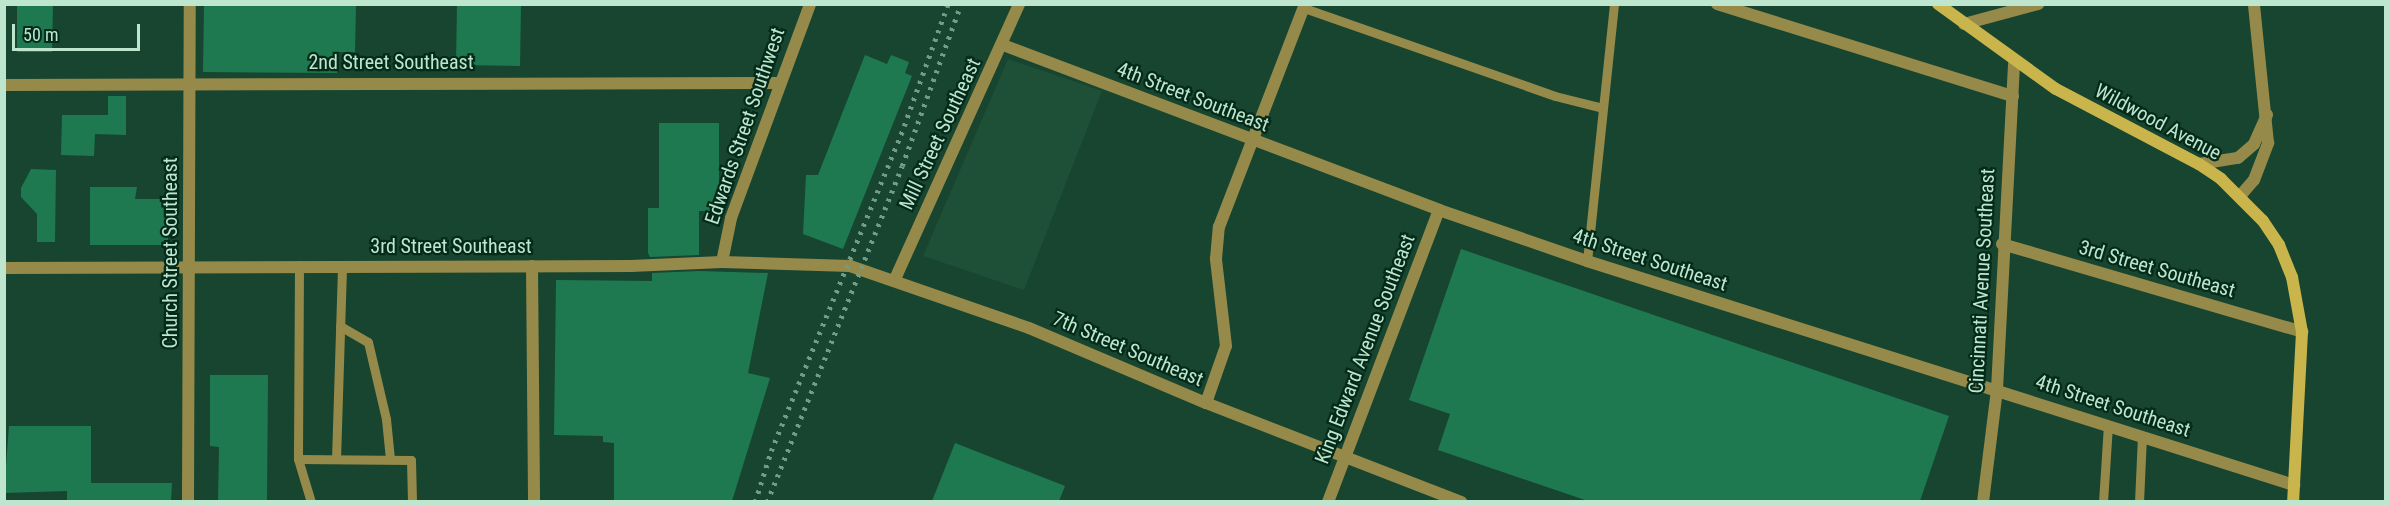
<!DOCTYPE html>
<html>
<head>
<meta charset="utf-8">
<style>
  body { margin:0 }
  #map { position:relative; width:2390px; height:506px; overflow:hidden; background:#18452f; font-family:"Roboto Condensed",sans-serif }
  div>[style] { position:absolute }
  .built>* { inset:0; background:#1d5037 }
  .building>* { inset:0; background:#1e7950 }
  .service>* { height:9px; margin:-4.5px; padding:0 4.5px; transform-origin:4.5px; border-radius:4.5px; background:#968a4b }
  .minor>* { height:12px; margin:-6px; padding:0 6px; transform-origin:6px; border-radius:6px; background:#968a4b }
  .tertiary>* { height:12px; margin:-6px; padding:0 6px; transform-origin:6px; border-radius:6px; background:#968a4b }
  .secondary>* { height:12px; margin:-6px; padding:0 6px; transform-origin:6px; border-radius:6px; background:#c9b54b }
  .rail>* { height:4.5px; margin-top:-2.25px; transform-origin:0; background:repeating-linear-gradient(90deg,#729d85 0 3px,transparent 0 9px) }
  span { translate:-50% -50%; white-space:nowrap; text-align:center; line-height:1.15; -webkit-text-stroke:4.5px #042a19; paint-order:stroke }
  .street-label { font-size:20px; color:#bee6ce }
  .frame { position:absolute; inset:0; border:6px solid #bee6ce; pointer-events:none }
  .scale { position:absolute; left:12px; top:24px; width:128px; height:27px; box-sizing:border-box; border:3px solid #bee6ce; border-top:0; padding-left:8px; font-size:18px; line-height:21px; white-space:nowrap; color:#bee6ce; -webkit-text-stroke:4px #042a19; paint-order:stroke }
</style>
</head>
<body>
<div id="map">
  <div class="built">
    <i style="clip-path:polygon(1008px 59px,1102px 91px,1024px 290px,923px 256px)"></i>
  </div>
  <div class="building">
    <i style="clip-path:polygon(17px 4px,53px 4px,52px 52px,17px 52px)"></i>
    <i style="clip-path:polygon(204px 4px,356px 4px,355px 52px,338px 52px,337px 73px,203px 72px)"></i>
    <i style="clip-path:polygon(457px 4px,521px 4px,520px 66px,456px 65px)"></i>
    <i style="clip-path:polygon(865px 55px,887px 64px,891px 55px,909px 62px,905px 73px,912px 76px,843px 249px,803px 234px,806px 175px,818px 175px)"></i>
    <i style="clip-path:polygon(108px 96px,126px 96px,126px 135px,95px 134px,94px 156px,61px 155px,62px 115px,108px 115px)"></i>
    <i style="clip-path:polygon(659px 123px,719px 123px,719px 211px,699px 211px,699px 255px,650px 257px,648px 253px,648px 208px,659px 208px)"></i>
    <i style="clip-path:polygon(31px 169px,56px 170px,55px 242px,37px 242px,37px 214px,21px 197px,21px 188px)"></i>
    <i style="clip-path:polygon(90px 187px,137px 187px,135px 199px,168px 199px,168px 245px,90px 245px)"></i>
    <i style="clip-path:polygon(1461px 249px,1949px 416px,1920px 501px,1588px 501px,1438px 450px,1450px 414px,1409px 400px)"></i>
    <i style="clip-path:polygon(699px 271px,768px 273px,748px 373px,770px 378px,732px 501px,614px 501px,614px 443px,603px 442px,603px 436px,554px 435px,556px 280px,652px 281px,652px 273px)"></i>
    <i style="clip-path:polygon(210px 375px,268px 375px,267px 501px,218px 501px,219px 447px,210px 446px)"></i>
    <i style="clip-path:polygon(9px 426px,91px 426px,91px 483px,172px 483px,171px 501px,67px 501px,67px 491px,4px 493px)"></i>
    <i style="clip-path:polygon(955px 443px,1065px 486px,1059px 501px,932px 501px)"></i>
  </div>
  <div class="service">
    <i style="left:1304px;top:8px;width:266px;rotate:19.3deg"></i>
    <i style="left:1555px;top:96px;width:49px;rotate:14deg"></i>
    <i style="left:1587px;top:261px;width:258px;rotate:-84deg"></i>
    <i style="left:299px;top:265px;width:194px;rotate:90.3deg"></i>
    <i style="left:298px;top:459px;width:45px;rotate:73.2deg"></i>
    <i style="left:340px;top:326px;width:32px;rotate:30deg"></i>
    <i style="left:368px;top:342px;width:79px;rotate:76.8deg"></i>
    <i style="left:386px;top:419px;width:40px;rotate:84.3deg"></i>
    <i style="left:298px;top:459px;width:113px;rotate:0.5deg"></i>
    <i style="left:411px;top:460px;width:42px;rotate:88.6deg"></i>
    <i style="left:336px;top:459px;width:194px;rotate:-88.2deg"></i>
    <i style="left:2103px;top:502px;width:77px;rotate:-86.3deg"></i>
    <i style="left:2139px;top:502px;width:66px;rotate:-87.4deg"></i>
  </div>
  <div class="minor">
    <i style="left:1717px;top:4px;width:310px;rotate:17.3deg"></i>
    <i style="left:1964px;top:24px;width:77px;rotate:-15.1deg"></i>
    <i style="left:1003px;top:45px;width:466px;rotate:20.7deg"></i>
    <i style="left:1439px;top:210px;width:157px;rotate:19deg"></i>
    <i style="left:1587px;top:261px;width:742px;rotate:17.58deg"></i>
    <i style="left:4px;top:85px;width:774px;rotate:-0.15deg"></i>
    <i style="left:2199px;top:164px;width:39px;rotate:-9deg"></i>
    <i style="left:2238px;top:158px;width:21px;rotate:-41deg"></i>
    <i style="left:2254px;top:144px;width:32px;rotate:-66deg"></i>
    <i style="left:2002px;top:244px;width:313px;rotate:16.3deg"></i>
    <i style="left:722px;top:262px;width:45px;rotate:-78.4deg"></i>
    <i style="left:731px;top:218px;width:228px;rotate:-69.7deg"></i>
    <i style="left:532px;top:266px;width:236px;rotate:89.5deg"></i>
    <i style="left:895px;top:279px;width:302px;rotate:-65.7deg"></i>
    <i style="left:1206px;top:403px;width:60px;rotate:-70.7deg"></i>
    <i style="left:1226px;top:346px;width:88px;rotate:-96.6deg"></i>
    <i style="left:1216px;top:259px;width:32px;rotate:-85deg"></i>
    <i style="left:1219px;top:227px;width:239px;rotate:-68.9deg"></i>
    <i style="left:188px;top:502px;width:498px;rotate:-89.8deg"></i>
    <i style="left:1328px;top:502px;width:312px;rotate:-69.2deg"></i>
    <i style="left:1983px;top:502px;width:114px;rotate:-82.9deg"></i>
    <i style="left:1997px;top:389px;width:326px;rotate:-87deg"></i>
  </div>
  <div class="tertiary">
    <i style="left:2240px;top:196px;width:21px;rotate:-49deg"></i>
    <i style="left:2254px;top:180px;width:40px;rotate:-69deg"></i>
    <i style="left:2268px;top:143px;width:140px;rotate:-95.8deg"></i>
    <i style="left:4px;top:268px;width:627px;rotate:-0.18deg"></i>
    <i style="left:631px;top:266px;width:91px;rotate:-2.5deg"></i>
    <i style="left:722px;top:262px;width:128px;rotate:1.8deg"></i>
    <i style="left:850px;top:266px;width:189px;rotate:19.1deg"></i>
    <i style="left:1029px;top:328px;width:192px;rotate:23deg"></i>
    <i style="left:1206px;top:403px;width:274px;rotate:21.2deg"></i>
  </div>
  <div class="secondary">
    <i style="left:1938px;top:4px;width:145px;rotate:35.8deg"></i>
    <i style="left:2056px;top:89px;width:161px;rotate:27.7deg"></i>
    <i style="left:2199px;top:164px;width:27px;rotate:34deg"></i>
    <i style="left:2221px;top:179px;width:59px;rotate:45deg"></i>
    <i style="left:2263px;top:221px;width:29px;rotate:56deg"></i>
    <i style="left:2279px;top:245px;width:35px;rotate:68deg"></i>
    <i style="left:2292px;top:277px;width:56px;rotate:79.7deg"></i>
    <i style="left:2302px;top:332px;width:170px;rotate:93deg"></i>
  </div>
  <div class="rail">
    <i style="left:755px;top:502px;width:53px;rotate:-72.6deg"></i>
    <i style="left:771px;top:451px;width:351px;rotate:-67.7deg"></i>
    <i style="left:904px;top:126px;width:130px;rotate:-70.2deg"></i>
    <i style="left:767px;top:502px;width:362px;rotate:-68.1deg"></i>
    <i style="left:902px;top:166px;width:172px;rotate:-70deg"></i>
  </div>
  <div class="street-label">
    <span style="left:391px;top:62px">2nd Street Southeast</span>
    <span style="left:1193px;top:97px;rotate:21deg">4th Street Southeast</span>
    <span style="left:2158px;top:122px;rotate:28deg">Wildwood Avenue</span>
    <span style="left:745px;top:126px;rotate:-71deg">Edwards Street Southwest</span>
    <span style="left:940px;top:134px;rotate:-65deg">Mill Street Southeast</span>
    <span style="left:451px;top:246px">3rd Street Southeast</span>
    <span style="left:170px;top:253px;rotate:-90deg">Church Street Southeast</span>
    <span style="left:1650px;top:260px;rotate:18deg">4th Street Southeast</span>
    <span style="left:2157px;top:269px;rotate:16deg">3rd Street Southeast</span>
    <span style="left:1982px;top:281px;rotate:-87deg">Cincinnati Avenue Southeast</span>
    <span style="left:1128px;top:349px;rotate:23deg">7th Street Southeast</span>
    <span style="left:1365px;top:349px;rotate:-69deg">King Edward Avenue Southeast</span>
    <span style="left:2113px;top:406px;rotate:18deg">4th Street Southeast</span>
  </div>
  <div class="frame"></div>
  <div class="scale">50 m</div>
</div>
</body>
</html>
